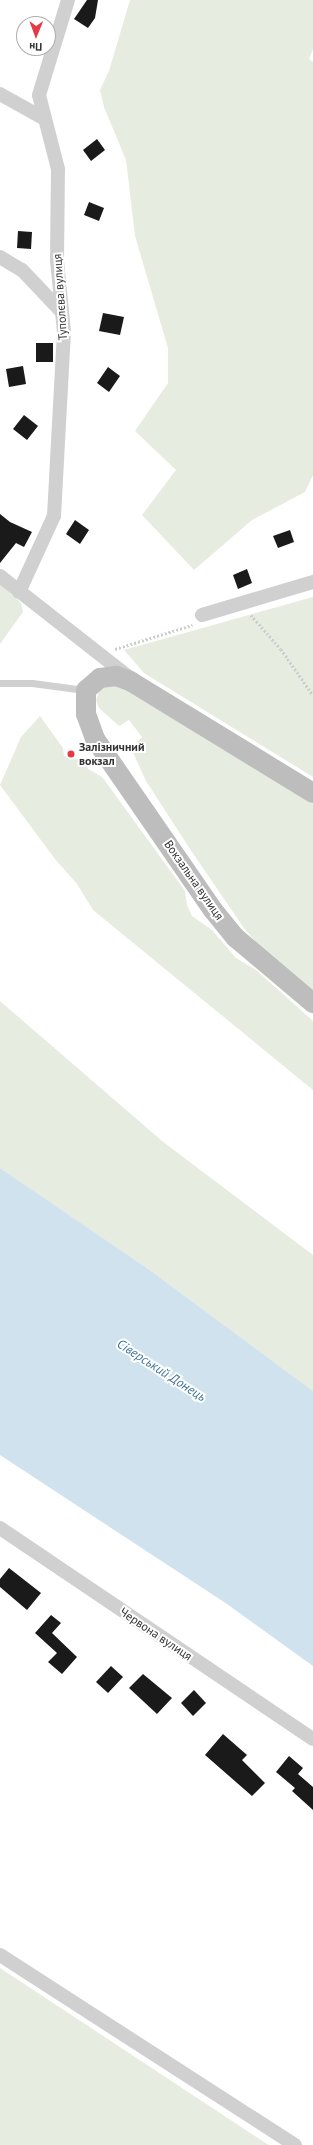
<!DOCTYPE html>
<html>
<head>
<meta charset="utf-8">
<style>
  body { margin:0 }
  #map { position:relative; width:313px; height:2145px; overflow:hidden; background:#fff; font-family:"PT Sans",sans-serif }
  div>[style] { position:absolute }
  .green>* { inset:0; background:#e6ecdf }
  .water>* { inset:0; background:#cfe2ee }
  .building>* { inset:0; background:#1a1a1a }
  .path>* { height:2.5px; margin-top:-1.25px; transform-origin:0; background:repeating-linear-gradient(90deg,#cdcdcd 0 2px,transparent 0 4px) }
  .service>* { height:7px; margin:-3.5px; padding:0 3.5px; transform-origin:3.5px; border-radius:3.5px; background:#d0d0d0 }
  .minor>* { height:14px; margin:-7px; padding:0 7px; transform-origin:7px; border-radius:7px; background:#d0d0d0 }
  .secondary>* { height:20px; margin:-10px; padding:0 10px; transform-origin:10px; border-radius:10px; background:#bdbdbd }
  .dots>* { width:11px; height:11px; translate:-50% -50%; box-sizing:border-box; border:2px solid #fff; border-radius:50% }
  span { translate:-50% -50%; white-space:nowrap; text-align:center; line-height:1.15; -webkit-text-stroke:4px #fff; paint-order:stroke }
  .street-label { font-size:12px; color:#333 }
  .poi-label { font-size:12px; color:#333; font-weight:700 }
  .left { translate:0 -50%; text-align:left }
  .water-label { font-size:13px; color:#3f7597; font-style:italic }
  .north { position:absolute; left:16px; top:16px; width:40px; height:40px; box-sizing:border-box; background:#fff; border:1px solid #adadad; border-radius:50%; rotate:181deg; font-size:11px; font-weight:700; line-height:16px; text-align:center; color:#333 }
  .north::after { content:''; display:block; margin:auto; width:14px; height:18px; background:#e63946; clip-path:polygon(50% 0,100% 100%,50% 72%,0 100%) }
</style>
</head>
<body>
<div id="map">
  <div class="green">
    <i style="clip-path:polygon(130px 0,313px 0,313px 49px,309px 59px,313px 62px,313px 475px,305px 492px,252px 520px,194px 570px,142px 515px,176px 470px,135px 431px,168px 383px,168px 348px,135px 236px,126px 160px,104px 107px,100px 90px,109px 71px)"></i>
    <i style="clip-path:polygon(0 584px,21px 603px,23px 612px,0 644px)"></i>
    <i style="clip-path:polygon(313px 597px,313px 777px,144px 673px,124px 650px)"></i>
    <i style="clip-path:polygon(117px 684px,313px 804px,313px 996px,275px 962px,246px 931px,192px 852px,146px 781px,131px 748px,142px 737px,129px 720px,119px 726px,99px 708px,96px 700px,99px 692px,106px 686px)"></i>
    <i style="clip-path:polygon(40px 716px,63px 748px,64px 756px,84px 761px,88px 769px,102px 777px,111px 789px,185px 891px,187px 905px,192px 916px,212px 930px,236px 958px,256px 970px,313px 1021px,313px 1090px,93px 910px,77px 884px,55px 859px,0 785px,21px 737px)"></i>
    <i style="clip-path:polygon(0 1001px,162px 1141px,313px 1255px,313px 1391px,147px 1268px,0 1168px)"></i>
    <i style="clip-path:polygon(0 1968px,267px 2144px,269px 2145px,0 2145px)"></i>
  </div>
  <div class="water">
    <i style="clip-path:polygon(0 1168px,147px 1268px,313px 1391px,313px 1666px,227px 1604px,0 1455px)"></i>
  </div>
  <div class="building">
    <i style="clip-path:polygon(87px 0,98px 0,95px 18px,88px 28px,74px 19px)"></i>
    <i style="clip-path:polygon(97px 139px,105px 150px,91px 161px,83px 150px)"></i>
    <i style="clip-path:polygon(89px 202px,104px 208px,99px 221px,84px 215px)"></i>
    <i style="clip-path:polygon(18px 231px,32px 232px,31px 249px,17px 248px)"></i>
    <i style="clip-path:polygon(103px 313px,124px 317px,120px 335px,99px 331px)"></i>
    <i style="clip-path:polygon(36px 343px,53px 343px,53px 362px,36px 362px)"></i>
    <i style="clip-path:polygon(23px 366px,26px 384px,9px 387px,6px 369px)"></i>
    <i style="clip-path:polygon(108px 367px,120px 376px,109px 392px,97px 383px)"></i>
    <i style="clip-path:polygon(24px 415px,38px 426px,27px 440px,13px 429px)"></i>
    <i style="clip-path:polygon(0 514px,10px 522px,32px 532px,24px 547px,16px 543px,0 563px)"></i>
    <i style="clip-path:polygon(75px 520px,89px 530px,80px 544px,66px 534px)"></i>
    <i style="clip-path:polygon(290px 530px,294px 542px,278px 548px,273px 536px)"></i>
    <i style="clip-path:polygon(247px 569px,252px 583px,238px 589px,233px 575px)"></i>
    <i style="clip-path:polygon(9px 1568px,41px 1593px,27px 1610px,0 1587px,0 1579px)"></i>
    <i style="clip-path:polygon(51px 1615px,61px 1623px,52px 1633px,77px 1657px,62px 1674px,48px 1662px,57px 1653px,35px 1633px)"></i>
    <i style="clip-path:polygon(111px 1666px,123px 1677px,108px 1693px,96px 1682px)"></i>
    <i style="clip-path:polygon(143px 1674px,172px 1698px,157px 1714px,129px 1688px)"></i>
    <i style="clip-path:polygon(194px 1690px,206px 1703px,193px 1716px,181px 1703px)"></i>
    <i style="clip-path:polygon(223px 1734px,247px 1755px,242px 1760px,265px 1783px,252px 1796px,205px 1755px)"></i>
    <i style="clip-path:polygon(289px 1756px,303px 1768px,298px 1774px,313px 1787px,313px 1810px,292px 1791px,295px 1788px,276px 1772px)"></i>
  </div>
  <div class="path">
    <i style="left:251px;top:615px;width:45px;rotate:48.6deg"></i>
    <i style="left:281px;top:649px;width:56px;rotate:55.2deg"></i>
    <i style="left:115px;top:649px;width:81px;rotate:-17.3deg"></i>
  </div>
  <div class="service">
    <i style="left:0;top:683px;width:32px"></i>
    <i style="left:32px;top:683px;width:53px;rotate:7.5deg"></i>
  </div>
  <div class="minor">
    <i style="left:0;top:94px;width:51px;rotate:29.1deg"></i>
    <i style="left:0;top:257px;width:26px;rotate:31deg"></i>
    <i style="left:22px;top:270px;width:55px;rotate:46.5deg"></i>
    <i style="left:0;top:576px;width:164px;rotate:38.1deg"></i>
    <i style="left:19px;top:592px;width:84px;rotate:-65.3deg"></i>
    <i style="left:54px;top:516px;width:184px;rotate:-86.9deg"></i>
    <i style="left:64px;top:332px;width:71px;rotate:-95.6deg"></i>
    <i style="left:57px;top:261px;width:92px;rotate:-89.4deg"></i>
    <i style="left:58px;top:169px;width:76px;rotate:-104.4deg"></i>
    <i style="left:39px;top:95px;width:99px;rotate:-73deg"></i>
    <i style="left:202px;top:615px;width:116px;rotate:-16.6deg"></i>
    <i style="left:0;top:1528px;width:377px;rotate:34deg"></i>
    <i style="left:0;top:1955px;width:351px;rotate:32.8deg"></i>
  </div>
  <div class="secondary">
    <i style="left:313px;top:793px;width:215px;rotate:-148.5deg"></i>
    <i style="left:130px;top:681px;width:15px;rotate:-160deg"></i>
    <i style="left:116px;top:676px;width:16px;rotate:173deg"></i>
    <i style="left:100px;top:678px;width:18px;rotate:139deg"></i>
    <i style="left:86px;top:690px;width:24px;rotate:90deg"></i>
    <i style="left:86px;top:714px;width:27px;rotate:70deg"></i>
    <i style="left:95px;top:739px;width:208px;rotate:55.4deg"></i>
    <i style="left:213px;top:910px;width:36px;rotate:51deg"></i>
    <i style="left:236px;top:938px;width:101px;rotate:40.2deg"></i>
  </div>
  <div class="dots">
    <i style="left:71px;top:754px;background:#e63946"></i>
  </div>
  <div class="street-label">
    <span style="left:60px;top:297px;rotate:-94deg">Туполєва вулиця</span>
    <span style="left:194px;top:880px;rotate:55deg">Вокзальна вулиця</span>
    <span style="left:156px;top:1634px;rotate:34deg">Червона вулиця</span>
  </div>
  <div class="poi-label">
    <span class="left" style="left:79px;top:754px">Залізничний<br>вокзал</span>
  </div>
  <div class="water-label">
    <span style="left:161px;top:1371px;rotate:33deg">Сіверський Донець</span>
  </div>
  <div class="north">Пн</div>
</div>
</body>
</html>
